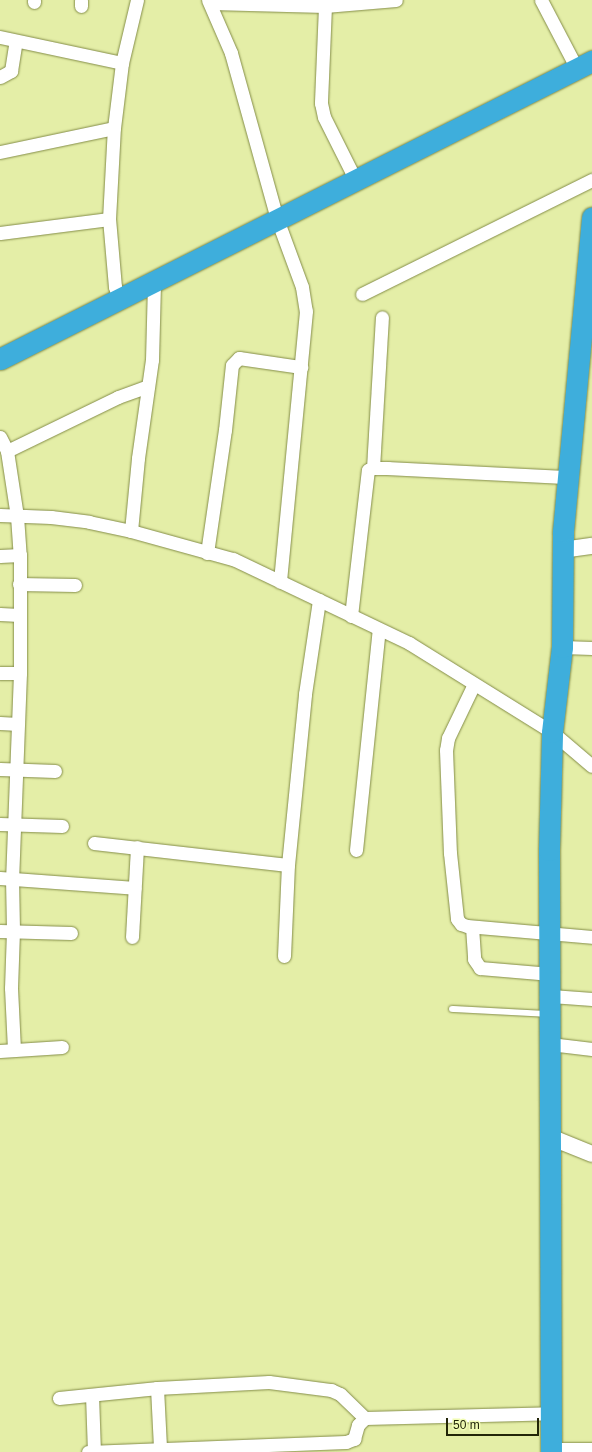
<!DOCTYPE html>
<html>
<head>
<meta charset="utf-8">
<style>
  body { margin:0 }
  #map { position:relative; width:592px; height:1452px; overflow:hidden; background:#e4eea7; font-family:Arial,sans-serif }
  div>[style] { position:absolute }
  .roads { filter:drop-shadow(0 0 1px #848d49) drop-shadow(0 0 1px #848d49) }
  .service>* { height:6px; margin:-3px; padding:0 3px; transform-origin:3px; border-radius:3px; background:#fff }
  .minor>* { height:13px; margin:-6.5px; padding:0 6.5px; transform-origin:6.5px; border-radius:6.5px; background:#fff }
  .tertiary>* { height:16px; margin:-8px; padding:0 8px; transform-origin:8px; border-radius:8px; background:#fff }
  .trunk>* { height:21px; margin:-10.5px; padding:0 10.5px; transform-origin:10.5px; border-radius:10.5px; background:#3eaedc }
  span { translate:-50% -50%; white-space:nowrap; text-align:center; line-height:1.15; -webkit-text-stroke:3px #f1fcb4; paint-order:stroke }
  .scale { position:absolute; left:446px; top:1418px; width:93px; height:18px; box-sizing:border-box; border:2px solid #222508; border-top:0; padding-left:5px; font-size:12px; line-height:14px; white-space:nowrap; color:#222508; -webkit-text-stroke:3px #f1fcb4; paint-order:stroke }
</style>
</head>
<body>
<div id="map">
  <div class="roads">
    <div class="service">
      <i style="left:452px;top:1009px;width:95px;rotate:3deg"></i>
    </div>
    <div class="minor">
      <i style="left:208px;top:0;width:58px;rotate:66.5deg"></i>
      <i style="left:231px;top:53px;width:172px;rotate:74.5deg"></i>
      <i style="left:277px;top:219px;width:72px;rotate:69.8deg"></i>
      <i style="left:302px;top:287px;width:24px;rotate:81deg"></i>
      <i style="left:306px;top:311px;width:272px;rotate:95.5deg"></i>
      <i style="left:541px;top:0;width:78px;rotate:62.4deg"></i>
      <i style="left:34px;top:2px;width:2px;rotate:-90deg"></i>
      <i style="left:211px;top:3px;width:114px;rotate:1.5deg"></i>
      <i style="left:325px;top:6px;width:71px;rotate:-4.8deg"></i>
      <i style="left:81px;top:6px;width:6px;rotate:-90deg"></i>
      <i style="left:325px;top:6px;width:97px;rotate:92.4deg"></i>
      <i style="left:321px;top:103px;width:14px;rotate:78deg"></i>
      <i style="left:324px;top:117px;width:72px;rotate:63.4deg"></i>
      <i style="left:0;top:37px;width:125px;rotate:12deg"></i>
      <i style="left:0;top:77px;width:13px;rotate:-29deg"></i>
      <i style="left:11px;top:71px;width:30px;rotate:-81deg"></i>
      <i style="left:0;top:152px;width:116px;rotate:-11.9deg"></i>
      <i style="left:0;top:233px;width:110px;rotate:-7.3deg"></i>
      <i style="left:362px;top:294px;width:257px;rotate:-26.4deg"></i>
      <i style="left:119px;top:299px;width:13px;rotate:-108deg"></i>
      <i style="left:115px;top:287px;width:68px;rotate:-95deg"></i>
      <i style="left:109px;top:219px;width:91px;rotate:-86.9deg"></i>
      <i style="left:114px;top:128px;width:65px;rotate:-83deg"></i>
      <i style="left:122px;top:63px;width:65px;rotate:-76.6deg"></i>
      <i style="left:0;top:437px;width:16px;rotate:63deg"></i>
      <i style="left:7px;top:451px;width:66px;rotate:81.3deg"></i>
      <i style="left:17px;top:516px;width:39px;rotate:86deg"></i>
      <i style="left:20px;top:555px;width:118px;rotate:90deg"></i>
      <i style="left:20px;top:673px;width:205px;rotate:92.2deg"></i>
      <i style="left:12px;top:878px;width:53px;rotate:88.9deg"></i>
      <i style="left:13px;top:931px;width:57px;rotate:92deg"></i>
      <i style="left:11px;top:988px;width:62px;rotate:87.2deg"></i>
      <i style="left:7px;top:451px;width:123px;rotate:-25.9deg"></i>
      <i style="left:118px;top:397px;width:32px;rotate:-20deg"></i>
      <i style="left:373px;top:468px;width:151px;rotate:-86.6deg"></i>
      <i style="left:0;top:515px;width:51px;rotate:2.2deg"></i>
      <i style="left:51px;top:517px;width:38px;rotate:7deg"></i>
      <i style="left:89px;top:522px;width:43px;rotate:12.1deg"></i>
      <i style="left:131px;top:531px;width:106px;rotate:15.4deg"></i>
      <i style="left:233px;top:559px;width:195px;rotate:25.5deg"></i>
      <i style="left:409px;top:643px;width:168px;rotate:31.9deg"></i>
      <i style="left:552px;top:732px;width:52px;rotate:40.4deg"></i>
      <i style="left:131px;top:531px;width:73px;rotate:-84.5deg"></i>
      <i style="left:138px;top:458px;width:99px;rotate:-81.9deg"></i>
      <i style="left:152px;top:360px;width:77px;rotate:-88.5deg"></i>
      <i style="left:207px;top:553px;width:124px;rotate:-81.7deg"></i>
      <i style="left:225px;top:430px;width:65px;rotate:-83.9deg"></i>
      <i style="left:232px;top:365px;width:10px;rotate:-45deg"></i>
      <i style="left:239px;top:358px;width:63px;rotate:8.3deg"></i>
      <i style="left:0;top:556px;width:20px;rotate:-3deg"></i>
      <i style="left:19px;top:584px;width:56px;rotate:1deg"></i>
      <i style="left:0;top:614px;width:19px;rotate:3deg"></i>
      <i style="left:351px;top:616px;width:147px;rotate:-83.4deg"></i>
      <i style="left:368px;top:470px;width:5px;rotate:-22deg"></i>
      <i style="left:373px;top:468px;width:15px"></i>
      <i style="left:388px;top:468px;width:180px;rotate:2.9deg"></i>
      <i style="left:562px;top:647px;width:30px;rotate:2deg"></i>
      <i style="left:0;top:673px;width:20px"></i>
      <i style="left:474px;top:684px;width:60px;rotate:115.7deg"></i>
      <i style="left:448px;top:738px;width:12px;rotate:99deg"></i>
      <i style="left:446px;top:750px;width:103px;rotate:87.8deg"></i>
      <i style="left:450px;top:853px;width:66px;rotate:83.9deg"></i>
      <i style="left:457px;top:919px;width:6px;rotate:51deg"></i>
      <i style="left:461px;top:924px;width:6px;rotate:18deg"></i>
      <i style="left:467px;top:926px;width:125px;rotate:5deg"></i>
      <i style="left:0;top:723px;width:18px;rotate:3deg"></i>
      <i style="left:0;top:769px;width:55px;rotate:2.1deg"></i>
      <i style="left:0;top:824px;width:62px;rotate:1.8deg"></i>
      <i style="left:94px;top:843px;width:195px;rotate:6.5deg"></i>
      <i style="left:356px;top:850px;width:222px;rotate:-84.1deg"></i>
      <i style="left:0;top:878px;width:135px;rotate:4.2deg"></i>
      <i style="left:472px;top:927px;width:32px;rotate:86deg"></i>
      <i style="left:474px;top:959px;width:11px;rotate:56deg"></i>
      <i style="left:480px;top:968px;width:71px;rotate:4.8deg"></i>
      <i style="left:0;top:931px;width:71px;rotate:1.6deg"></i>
      <i style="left:132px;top:937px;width:90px;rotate:-86.8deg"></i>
      <i style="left:284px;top:956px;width:91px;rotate:-87.5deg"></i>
      <i style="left:288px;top:865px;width:172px;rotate:-84.3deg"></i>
      <i style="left:305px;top:694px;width:95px;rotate:-81.5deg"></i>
      <i style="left:551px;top:996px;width:41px;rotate:4.2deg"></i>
      <i style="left:550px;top:1044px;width:42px;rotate:6.8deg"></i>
      <i style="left:0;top:1051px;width:62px;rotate:-3.7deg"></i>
      <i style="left:157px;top:1388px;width:60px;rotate:87.1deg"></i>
      <i style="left:92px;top:1395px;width:57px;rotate:88deg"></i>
      <i style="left:59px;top:1398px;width:99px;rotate:-5.8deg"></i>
      <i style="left:157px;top:1388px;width:112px;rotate:-3.1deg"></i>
      <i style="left:269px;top:1382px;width:63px;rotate:7.4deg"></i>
      <i style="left:331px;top:1390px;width:10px;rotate:24deg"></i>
      <i style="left:340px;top:1394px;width:35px;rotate:44deg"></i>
      <i style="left:551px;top:1449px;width:41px"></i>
      <i style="left:88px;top:1452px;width:258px;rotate:-2.2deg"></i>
      <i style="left:346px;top:1442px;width:9px;rotate:-21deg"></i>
      <i style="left:354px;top:1439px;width:15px;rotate:-74deg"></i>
      <i style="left:358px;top:1425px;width:10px;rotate:-45deg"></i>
      <i style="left:365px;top:1418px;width:186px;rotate:-1.5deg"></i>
    </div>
    <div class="tertiary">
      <i style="left:562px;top:550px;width:30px;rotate:-8deg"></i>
      <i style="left:550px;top:1137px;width:45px;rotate:22deg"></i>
    </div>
    <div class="trunk">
      <i style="left:0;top:359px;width:663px;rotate:-26.72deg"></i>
      <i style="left:551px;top:1452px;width:602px;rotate:-90.19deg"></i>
      <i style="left:549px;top:850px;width:118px;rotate:-88.5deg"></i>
      <i style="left:552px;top:732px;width:86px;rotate:-83.3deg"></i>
      <i style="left:562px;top:647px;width:116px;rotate:-89.5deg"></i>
      <i style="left:563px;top:531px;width:315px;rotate:-84.7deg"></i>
    </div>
  </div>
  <div class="scale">50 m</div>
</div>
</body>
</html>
